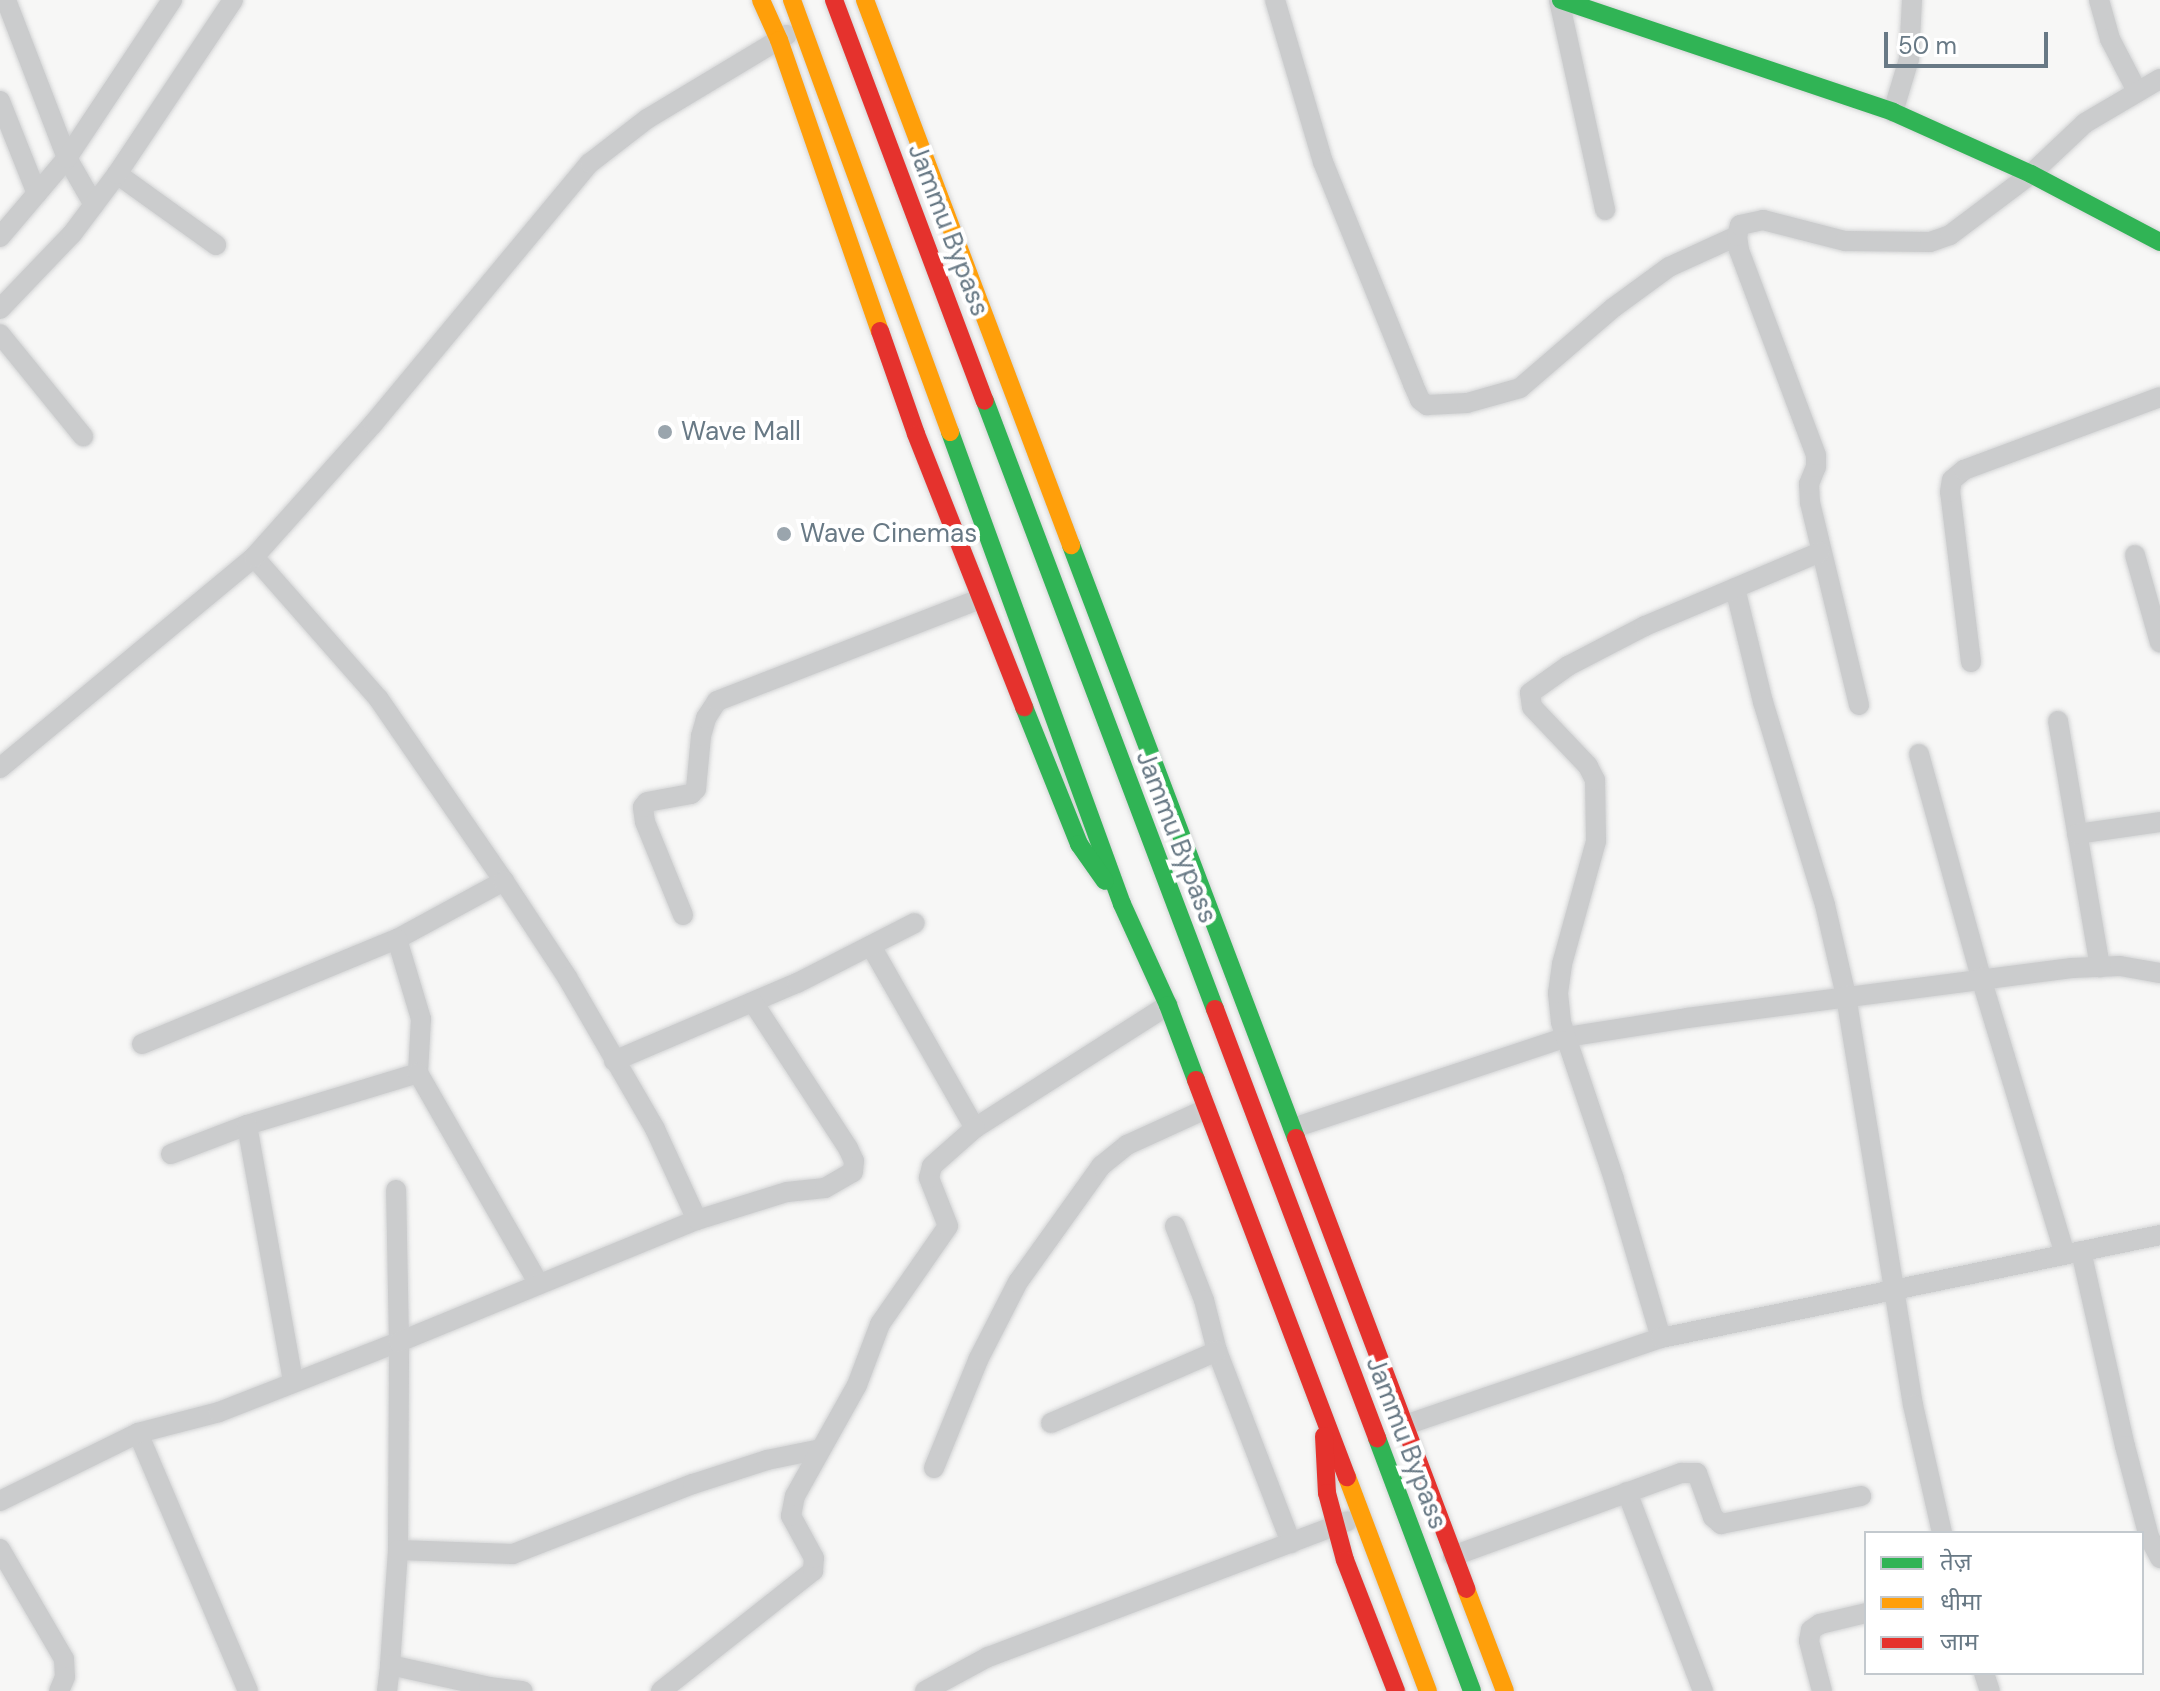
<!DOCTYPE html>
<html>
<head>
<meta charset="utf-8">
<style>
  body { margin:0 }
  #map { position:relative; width:2160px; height:1691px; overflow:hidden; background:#f7f7f6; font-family:"DM Sans","Noto Sans Devanagari",sans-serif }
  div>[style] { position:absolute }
  .roads { filter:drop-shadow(0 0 2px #d3d4d5) drop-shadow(0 0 2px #d3d4d5) }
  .street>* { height:20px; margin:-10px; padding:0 10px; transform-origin:10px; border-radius:10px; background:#cbcccd }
  .fast>* { height:18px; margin:-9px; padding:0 9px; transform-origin:9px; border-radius:9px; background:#30b455 }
  .slow>* { height:18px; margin:-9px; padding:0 9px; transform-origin:9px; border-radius:9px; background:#ff9f0a }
  .jam>* { height:18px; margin:-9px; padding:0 9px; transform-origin:9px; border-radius:9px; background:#e5322d }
  .dots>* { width:22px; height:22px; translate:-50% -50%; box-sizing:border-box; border:4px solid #fff; border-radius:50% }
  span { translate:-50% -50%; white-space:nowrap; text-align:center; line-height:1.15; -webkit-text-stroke:8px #fff; paint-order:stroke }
  .street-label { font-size:26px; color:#687985 }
  .poi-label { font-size:26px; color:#687985 }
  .left { translate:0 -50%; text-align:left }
  .legend { position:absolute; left:1864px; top:1531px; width:280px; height:144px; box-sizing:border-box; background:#fff; border:2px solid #c3c9ce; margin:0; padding:10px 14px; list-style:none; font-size:24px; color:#687985 }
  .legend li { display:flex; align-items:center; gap:16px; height:40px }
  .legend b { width:40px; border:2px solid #c3c9ce }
  .scale { position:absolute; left:1884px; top:32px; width:164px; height:36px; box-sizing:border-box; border:4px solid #687985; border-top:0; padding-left:10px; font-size:24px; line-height:28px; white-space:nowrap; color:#687985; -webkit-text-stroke:6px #fff; paint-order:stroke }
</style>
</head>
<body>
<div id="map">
  <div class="roads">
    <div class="street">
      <i style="left:6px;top:0;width:169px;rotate:68.9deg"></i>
      <i style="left:67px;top:158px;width:54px;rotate:60.1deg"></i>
      <i style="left:1275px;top:0;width:169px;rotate:73.5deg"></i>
      <i style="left:1323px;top:162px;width:240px;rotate:67.9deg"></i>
      <i style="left:1413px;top:384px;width:17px;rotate:66deg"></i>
      <i style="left:1420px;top:400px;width:9px;rotate:36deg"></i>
      <i style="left:1427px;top:405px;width:40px;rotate:-2.9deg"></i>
      <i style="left:1467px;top:403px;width:55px;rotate:-15.8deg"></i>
      <i style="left:1520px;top:388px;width:123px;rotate:-40.7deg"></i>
      <i style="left:1613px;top:308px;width:69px;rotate:-36.2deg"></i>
      <i style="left:1669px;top:267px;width:75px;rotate:-24.5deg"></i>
      <i style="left:1559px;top:0;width:215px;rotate:77.6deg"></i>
      <i style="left:2099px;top:0;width:41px;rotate:74.2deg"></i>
      <i style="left:2110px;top:39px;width:59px;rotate:62.6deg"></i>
      <i style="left:0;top:101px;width:100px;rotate:68.3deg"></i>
      <i style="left:1893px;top:112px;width:55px;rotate:-73.2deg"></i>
      <i style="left:1909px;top:59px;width:59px;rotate:-87.1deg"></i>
      <i style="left:117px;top:174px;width:122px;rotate:35.6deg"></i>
      <i style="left:0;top:237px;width:104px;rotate:-49.7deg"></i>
      <i style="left:67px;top:158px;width:190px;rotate:-56.4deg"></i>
      <i style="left:0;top:309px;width:104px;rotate:-46.2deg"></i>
      <i style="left:72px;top:234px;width:75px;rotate:-53.1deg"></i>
      <i style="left:117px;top:174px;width:209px;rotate:-56.3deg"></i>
      <i style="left:0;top:334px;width:132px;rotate:50.9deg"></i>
      <i style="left:2135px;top:555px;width:91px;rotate:74.1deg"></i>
      <i style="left:254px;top:557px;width:188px;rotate:48.7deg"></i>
      <i style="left:378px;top:698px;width:222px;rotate:55.5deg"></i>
      <i style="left:1735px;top:588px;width:117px;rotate:76.2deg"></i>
      <i style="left:1763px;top:702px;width:212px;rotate:73deg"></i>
      <i style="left:1825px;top:905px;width:93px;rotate:77deg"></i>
      <i style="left:1846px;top:996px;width:414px;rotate:80.7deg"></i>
      <i style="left:1913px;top:1405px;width:131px;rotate:77.2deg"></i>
      <i style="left:1971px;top:662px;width:171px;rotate:-97deg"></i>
      <i style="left:1950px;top:492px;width:12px;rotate:-81deg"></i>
      <i style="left:1952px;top:480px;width:16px;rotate:-40deg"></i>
      <i style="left:1964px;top:470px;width:209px;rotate:-20.4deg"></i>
      <i style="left:1859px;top:705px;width:208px;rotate:-103.6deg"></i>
      <i style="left:1810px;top:503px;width:19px;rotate:-93deg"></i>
      <i style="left:1809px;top:484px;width:18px;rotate:-68deg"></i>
      <i style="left:1816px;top:467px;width:12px;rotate:-90deg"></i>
      <i style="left:1816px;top:455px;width:219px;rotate:-110.6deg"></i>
      <i style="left:1739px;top:250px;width:14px;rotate:-98deg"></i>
      <i style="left:1737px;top:236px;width:11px;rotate:-75deg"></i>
      <i style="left:1740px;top:225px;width:24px;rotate:-12deg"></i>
      <i style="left:1763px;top:220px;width:85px;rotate:14.4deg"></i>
      <i style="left:1845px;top:241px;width:85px;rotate:0.7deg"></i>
      <i style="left:1930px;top:242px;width:21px;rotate:-19deg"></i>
      <i style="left:1950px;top:235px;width:101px;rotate:-37deg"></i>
      <i style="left:2031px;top:174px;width:74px;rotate:-43.4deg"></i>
      <i style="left:2085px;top:123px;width:87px;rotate:-30.4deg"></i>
      <i style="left:2058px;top:721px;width:250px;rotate:80.3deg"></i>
      <i style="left:1919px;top:754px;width:232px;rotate:74.5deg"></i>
      <i style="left:1981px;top:978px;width:288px;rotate:73.1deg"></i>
      <i style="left:0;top:768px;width:330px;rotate:-39.7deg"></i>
      <i style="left:254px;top:557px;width:178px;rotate:-48.2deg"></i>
      <i style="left:373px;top:424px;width:339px;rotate:-50.3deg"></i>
      <i style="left:590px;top:163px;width:72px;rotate:-37.7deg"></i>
      <i style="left:647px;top:119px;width:163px;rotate:-31deg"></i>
      <i style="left:2077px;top:834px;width:84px;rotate:-8.2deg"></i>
      <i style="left:683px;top:915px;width:100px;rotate:-112.2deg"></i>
      <i style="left:645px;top:822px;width:15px;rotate:-98deg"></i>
      <i style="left:643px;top:807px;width:6px;rotate:-51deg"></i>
      <i style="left:647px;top:802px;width:45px;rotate:-10.3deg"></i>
      <i style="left:691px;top:794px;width:7px;rotate:-45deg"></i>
      <i style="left:696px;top:789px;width:53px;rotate:-84.6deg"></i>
      <i style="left:701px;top:736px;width:19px;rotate:-74deg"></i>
      <i style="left:706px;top:718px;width:20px;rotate:-57deg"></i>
      <i style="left:717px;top:701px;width:282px;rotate:-21.2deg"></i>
      <i style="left:397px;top:939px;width:122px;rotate:-28.5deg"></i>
      <i style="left:504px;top:881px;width:115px;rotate:56.7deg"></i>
      <i style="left:567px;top:977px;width:176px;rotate:59.9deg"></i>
      <i style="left:655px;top:1129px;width:100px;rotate:65.2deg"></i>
      <i style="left:871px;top:946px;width:210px;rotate:60.3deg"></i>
      <i style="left:975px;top:1128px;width:229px;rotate:-32.5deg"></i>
      <i style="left:142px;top:1044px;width:276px;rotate:-22.4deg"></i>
      <i style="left:397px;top:939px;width:84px;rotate:73.3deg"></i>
      <i style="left:421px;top:1019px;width:54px;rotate:93.2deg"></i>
      <i style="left:614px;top:1061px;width:199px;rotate:-23.1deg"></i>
      <i style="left:797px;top:983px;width:132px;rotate:-27deg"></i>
      <i style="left:247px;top:1125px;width:179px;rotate:-16.9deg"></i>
      <i style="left:418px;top:1073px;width:243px;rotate:60.2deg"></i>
      <i style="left:1293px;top:1128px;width:288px;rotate:-18.4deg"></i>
      <i style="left:1566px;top:1037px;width:122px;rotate:-8.9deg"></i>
      <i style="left:1687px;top:1018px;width:388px;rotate:-7.4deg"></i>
      <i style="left:2072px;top:968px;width:48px;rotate:-2.4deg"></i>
      <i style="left:2120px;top:966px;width:41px;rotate:9.9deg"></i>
      <i style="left:171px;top:1154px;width:81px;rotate:-20.9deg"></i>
      <i style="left:247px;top:1125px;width:260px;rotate:79.8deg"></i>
      <i style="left:1175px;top:1226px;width:79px;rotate:68.6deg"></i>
      <i style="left:1204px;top:1300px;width:53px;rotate:75.7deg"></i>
      <i style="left:1217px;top:1351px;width:206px;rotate:68.9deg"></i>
      <i style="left:2081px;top:1251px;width:200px;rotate:77.3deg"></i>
      <i style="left:2125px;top:1446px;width:94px;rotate:75.2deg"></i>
      <i style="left:2149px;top:1537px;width:24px;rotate:62deg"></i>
      <i style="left:1661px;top:1338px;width:166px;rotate:-106.5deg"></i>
      <i style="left:1614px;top:1179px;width:166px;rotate:-108.7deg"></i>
      <i style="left:1561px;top:1022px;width:29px;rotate:-96deg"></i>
      <i style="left:1558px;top:993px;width:29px;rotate:-82deg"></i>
      <i style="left:1562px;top:964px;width:128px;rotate:-74.5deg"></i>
      <i style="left:1596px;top:841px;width:61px;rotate:-90.9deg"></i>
      <i style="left:1595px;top:780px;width:16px;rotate:-117deg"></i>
      <i style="left:1588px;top:766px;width:81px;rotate:-133.5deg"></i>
      <i style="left:1532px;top:707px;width:14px;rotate:-98deg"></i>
      <i style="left:1530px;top:693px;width:47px;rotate:-35.4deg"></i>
      <i style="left:1568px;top:666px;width:87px;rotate:-27.5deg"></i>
      <i style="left:1645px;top:626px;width:190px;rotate:-22.9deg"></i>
      <i style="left:1051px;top:1423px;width:181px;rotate:-23.4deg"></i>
      <i style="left:1405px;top:1425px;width:270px;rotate:-18.8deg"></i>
      <i style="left:1661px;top:1338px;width:510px;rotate:-11.66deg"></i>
      <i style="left:138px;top:1433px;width:280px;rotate:66.9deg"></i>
      <i style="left:934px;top:1468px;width:117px;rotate:-67.8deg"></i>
      <i style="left:978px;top:1360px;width:88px;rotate:-62.9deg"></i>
      <i style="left:1018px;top:1282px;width:143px;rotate:-54.4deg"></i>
      <i style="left:1101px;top:1166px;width:33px;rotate:-39deg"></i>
      <i style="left:1127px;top:1145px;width:87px;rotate:-24.5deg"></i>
      <i style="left:1627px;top:1492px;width:213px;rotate:69.1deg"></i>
      <i style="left:0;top:1501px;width:154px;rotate:-26.2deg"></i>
      <i style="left:138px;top:1433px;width:84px;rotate:-14.5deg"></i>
      <i style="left:219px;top:1412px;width:193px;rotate:-21.3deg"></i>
      <i style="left:399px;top:1342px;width:152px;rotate:-91.1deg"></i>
      <i style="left:0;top:1549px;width:127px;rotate:59.8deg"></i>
      <i style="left:64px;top:1659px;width:18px;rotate:87deg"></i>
      <i style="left:65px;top:1677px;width:15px;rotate:113deg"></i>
      <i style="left:398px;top:1550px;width:208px;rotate:-89.7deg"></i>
      <i style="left:399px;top:1342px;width:322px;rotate:-22.3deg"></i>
      <i style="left:697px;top:1220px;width:94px;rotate:-17.3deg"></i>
      <i style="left:787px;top:1192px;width:38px;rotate:-6deg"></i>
      <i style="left:825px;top:1188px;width:32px;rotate:-30deg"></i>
      <i style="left:853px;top:1172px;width:11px;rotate:-85deg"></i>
      <i style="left:854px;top:1161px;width:14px;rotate:-115deg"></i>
      <i style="left:848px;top:1148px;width:174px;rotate:-123.1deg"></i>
      <i style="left:1453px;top:1556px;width:243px;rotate:-20deg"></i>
      <i style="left:1681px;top:1473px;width:16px"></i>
      <i style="left:1697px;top:1473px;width:47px;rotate:70deg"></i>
      <i style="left:1713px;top:1517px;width:11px;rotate:41deg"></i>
      <i style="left:1721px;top:1524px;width:143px;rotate:-11.3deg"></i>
      <i style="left:390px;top:1665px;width:115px;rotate:-86deg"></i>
      <i style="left:398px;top:1550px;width:115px;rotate:2deg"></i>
      <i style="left:513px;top:1554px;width:193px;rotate:-21.3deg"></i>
      <i style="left:693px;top:1484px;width:78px;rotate:-18deg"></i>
      <i style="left:767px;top:1460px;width:55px;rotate:-11.5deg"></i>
      <i style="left:1984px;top:1673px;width:19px;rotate:72deg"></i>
      <i style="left:489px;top:1687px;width:34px;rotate:7deg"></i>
      <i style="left:387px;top:1691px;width:26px;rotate:-83deg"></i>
      <i style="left:390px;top:1665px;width:101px;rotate:12.5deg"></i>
      <i style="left:489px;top:1687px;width:4px;rotate:76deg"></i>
      <i style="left:661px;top:1691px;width:194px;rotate:-38.3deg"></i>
      <i style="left:813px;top:1571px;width:13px;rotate:-86deg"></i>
      <i style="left:814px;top:1558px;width:48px;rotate:-118.7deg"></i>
      <i style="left:791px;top:1516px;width:20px;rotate:-79deg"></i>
      <i style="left:795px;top:1496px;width:127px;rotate:-60.8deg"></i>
      <i style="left:857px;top:1385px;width:65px;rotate:-69.3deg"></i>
      <i style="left:880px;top:1324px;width:119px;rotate:-55.2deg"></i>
      <i style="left:948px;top:1226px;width:52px;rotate:-111.6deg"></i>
      <i style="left:929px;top:1178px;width:12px;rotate:-76deg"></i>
      <i style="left:932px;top:1166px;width:57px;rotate:-41.5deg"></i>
      <i style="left:925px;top:1691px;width:72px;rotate:-28.4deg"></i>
      <i style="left:988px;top:1657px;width:384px;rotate:-20.7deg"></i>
      <i style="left:1822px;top:1691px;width:52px;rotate:-104.6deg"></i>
      <i style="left:1809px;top:1641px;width:11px;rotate:-80deg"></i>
      <i style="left:1811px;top:1630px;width:11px;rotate:-34deg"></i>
      <i style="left:1820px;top:1624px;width:47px;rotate:-13.4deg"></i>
    </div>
    <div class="fast">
      <i style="left:1561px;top:0;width:350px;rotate:18.6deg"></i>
      <i style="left:1893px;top:112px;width:151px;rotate:24.2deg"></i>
      <i style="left:2031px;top:174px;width:146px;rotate:27.8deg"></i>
      <i style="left:985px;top:401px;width:650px;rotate:69.28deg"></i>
      <i style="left:950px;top:432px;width:502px;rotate:69.98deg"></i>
      <i style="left:1122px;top:904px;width:111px;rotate:65.5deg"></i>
      <i style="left:1168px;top:1005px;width:80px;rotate:69.5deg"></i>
      <i style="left:1071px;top:545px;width:634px;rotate:69.22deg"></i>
      <i style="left:1024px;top:707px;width:148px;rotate:68.1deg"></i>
      <i style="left:1079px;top:844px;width:45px;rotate:54.9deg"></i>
      <i style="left:1377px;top:1438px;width:270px;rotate:69.4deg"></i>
    </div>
    <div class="slow">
      <i style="left:761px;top:0;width:44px;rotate:65.8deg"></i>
      <i style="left:779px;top:40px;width:308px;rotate:70.9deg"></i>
      <i style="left:792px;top:0;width:460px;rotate:69.9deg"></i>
      <i style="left:865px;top:0;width:583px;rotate:69.29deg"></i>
      <i style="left:1347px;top:1477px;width:229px;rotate:69.3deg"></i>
      <i style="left:1466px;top:1589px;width:109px;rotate:69.1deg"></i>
    </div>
    <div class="jam">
      <i style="left:834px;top:0;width:428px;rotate:69.4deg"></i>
      <i style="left:880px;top:331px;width:109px;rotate:70.7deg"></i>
      <i style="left:916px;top:434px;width:294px;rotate:68.4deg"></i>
      <i style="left:1215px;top:1009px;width:459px;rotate:69.3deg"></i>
      <i style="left:1196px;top:1080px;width:425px;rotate:69.2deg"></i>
      <i style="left:1296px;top:1138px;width:482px;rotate:69.3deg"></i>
      <i style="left:1324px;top:1436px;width:57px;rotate:87deg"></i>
      <i style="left:1327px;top:1493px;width:69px;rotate:75deg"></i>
      <i style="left:1345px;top:1560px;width:141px;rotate:68.7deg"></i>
    </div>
  </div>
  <div class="dots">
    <i style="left:665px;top:432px;background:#9aa5ad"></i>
    <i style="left:784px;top:534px;background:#9aa5ad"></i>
  </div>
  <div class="street-label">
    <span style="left:948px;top:230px;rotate:69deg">Jammu Bypass</span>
    <span style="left:1176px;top:837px;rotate:69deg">Jammu Bypass</span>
    <span style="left:1406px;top:1443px;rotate:69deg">Jammu Bypass</span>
  </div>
  <div class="poi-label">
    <span class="left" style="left:681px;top:432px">Wave Mall</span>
    <span class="left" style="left:800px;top:534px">Wave Cinemas</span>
  </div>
  <ul class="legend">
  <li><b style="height:10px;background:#30b455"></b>तेज़</li>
  <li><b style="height:10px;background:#ff9f0a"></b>धीमा</li>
  <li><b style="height:10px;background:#e5322d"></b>जाम</li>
  </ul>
  <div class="scale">50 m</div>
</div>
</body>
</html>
